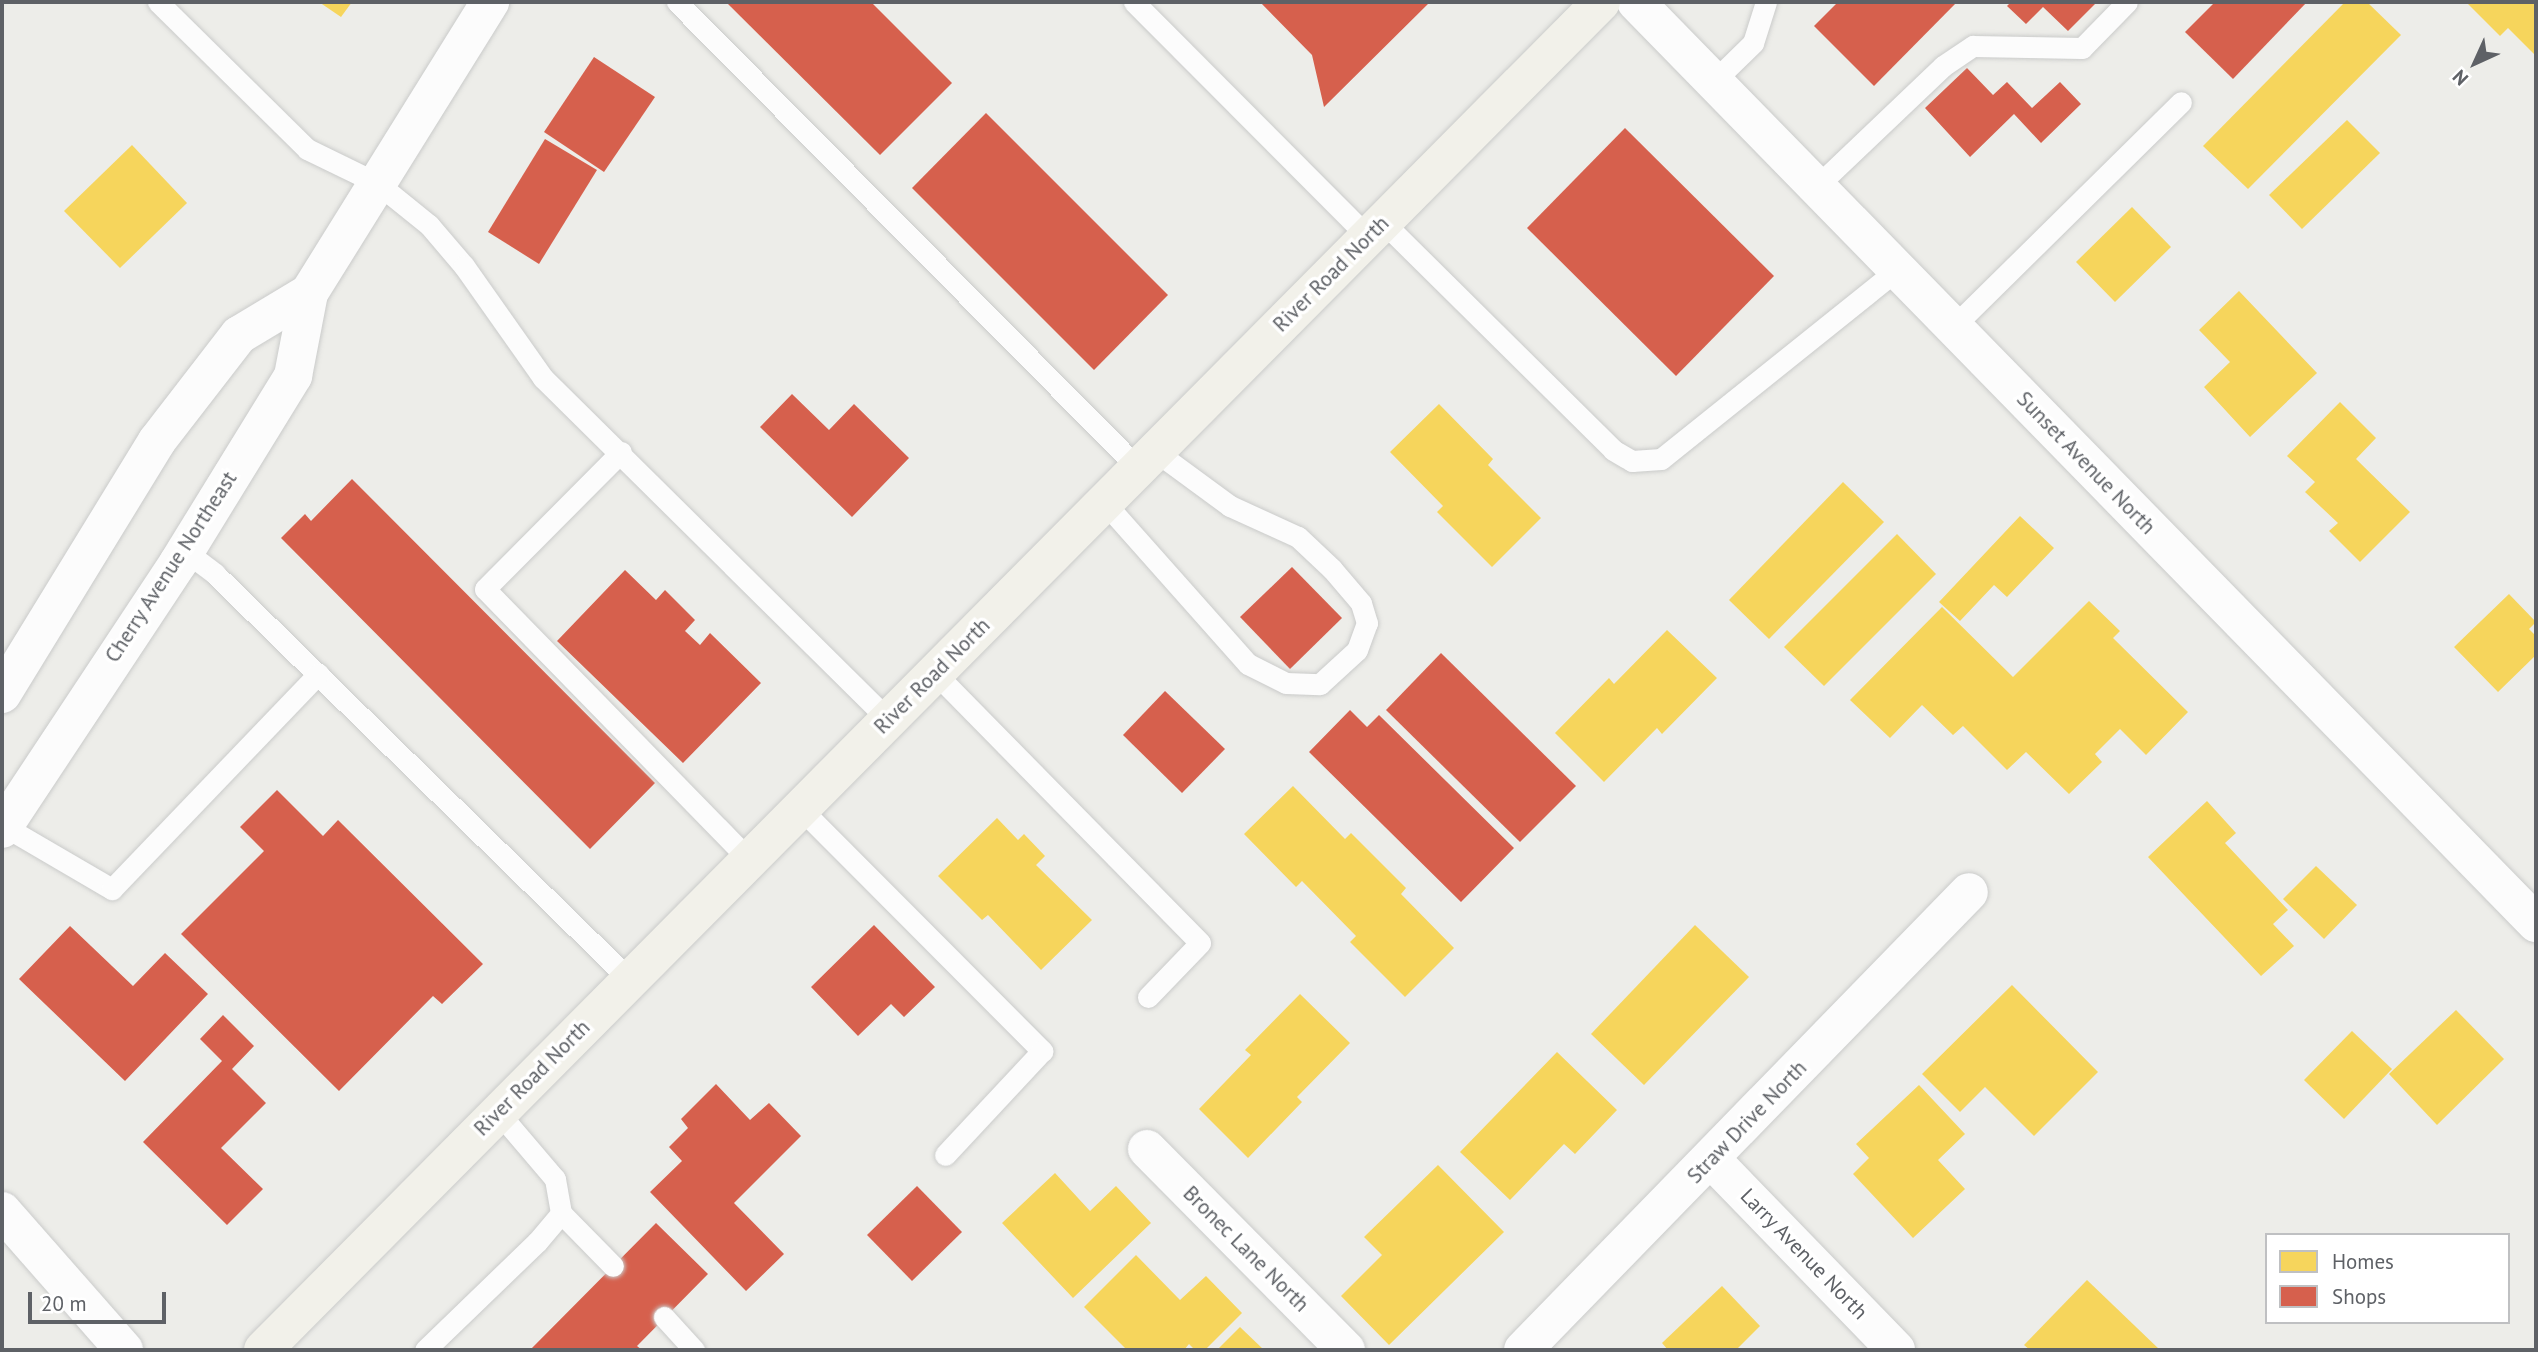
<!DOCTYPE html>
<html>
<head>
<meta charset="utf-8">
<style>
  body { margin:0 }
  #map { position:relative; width:2538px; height:1352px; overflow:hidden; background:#edede9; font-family:"PT Sans",sans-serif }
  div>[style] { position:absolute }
  .homes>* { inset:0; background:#f6d55c }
  .shops>* { inset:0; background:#d6604d }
  .roads { filter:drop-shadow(0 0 2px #cacbca) drop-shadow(0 0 2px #cacbca) }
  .lane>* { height:21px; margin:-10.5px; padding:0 10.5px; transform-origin:10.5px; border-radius:10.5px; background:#fcfcfc }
  .street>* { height:38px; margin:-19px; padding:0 19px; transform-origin:19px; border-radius:19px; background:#fcfcfc }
  .secondary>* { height:38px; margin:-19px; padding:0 19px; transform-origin:19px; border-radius:19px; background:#fcfcfc }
  .primary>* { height:38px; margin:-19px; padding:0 19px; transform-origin:19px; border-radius:19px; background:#f2f1ea }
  span { translate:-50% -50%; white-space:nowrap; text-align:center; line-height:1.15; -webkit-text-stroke:7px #fff; paint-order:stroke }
  .street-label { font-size:21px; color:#5e6166 }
  .frame { position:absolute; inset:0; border:4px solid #5e6166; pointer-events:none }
  .legend { position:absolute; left:2265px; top:1233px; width:245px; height:91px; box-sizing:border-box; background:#fff; border:2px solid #bfc0c2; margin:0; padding:9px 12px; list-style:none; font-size:21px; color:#5e6166 }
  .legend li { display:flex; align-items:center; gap:14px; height:35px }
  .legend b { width:35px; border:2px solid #bfc0c2 }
  .north { position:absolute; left:2440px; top:28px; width:70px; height:70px; -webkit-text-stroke:5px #fff; paint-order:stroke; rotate:225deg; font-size:19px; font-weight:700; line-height:28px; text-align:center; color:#5e6166 }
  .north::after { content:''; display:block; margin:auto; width:24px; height:32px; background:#5e6166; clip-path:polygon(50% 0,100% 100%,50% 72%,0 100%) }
  .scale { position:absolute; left:28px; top:1292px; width:138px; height:32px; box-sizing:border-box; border:4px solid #5e6166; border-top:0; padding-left:9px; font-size:21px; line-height:24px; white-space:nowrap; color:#5e6166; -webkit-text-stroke:5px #fff; paint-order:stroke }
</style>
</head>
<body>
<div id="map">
  <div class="homes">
    <i style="clip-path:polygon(319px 2px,352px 2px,341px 17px)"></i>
    <i style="clip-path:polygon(2345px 2px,2367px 2px,2401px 35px,2248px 189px,2203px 146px)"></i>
    <i style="clip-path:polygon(2466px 2px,2536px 2px,2536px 56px,2508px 28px,2500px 36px)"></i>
    <i style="clip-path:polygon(2347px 120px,2380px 153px,2302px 229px,2269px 195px)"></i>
    <i style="clip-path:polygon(132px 145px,187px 203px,120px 268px,64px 211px)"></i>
    <i style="clip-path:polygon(2132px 207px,2171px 247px,2115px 302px,2076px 262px)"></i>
    <i style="clip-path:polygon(2239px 291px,2317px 373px,2250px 437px,2204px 387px,2230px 362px,2199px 330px)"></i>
    <i style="clip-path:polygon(2340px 402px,2376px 438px,2356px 459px,2410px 512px,2360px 562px,2329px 531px,2338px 523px,2305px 492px,2315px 482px,2287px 456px)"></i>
    <i style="clip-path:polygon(1439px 404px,1493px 459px,1488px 465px,1541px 518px,1492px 567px,1437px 512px,1443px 506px,1390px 452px)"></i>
    <i style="clip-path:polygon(1843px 482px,1884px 522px,1769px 639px,1729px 600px)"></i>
    <i style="clip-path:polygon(2020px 516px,2054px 548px,2007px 597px,1994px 585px,1960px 621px,1939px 602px)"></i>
    <i style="clip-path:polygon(1897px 534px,1936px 574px,1824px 686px,1784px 647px)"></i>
    <i style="clip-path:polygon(2509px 594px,2536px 622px,2529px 629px,2536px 636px,2536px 655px,2498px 692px,2454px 647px)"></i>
    <i style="clip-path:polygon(2089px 601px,2120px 631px,2113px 638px,2188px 712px,2146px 755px,2120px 729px,2095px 754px,2102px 762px,2069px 794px,2026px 752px,2007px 770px,1963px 726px,1953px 735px,1922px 705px,1890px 738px,1850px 700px,1942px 607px,2013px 677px)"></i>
    <i style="clip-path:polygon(1667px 630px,1717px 678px,1662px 734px,1657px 728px,1604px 782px,1555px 733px,1609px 678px,1614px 684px)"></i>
    <i style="clip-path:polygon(1293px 786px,1345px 839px,1351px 833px,1406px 888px,1401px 894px,1454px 948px,1405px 997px,1350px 942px,1356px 936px,1302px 881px,1296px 887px,1244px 834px)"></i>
    <i style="clip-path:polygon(2207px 801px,2236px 833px,2225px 843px,2288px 910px,2273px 924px,2294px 946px,2261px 976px,2148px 857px)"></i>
    <i style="clip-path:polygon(997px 818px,1018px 840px,1024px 834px,1045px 856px,1036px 865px,1092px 920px,1041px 970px,988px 915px,982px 920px,938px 876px)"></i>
    <i style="clip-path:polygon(2316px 866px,2357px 905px,2324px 939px,2283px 899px)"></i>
    <i style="clip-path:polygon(1695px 925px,1749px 977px,1644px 1085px,1591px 1034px)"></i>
    <i style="clip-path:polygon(2012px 985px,2098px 1072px,2034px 1136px,1985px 1087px,1960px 1112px,1922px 1074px)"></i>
    <i style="clip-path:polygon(1300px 994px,1350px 1043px,1297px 1097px,1302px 1102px,1248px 1158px,1199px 1109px,1251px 1055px,1245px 1050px)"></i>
    <i style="clip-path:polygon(2456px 1010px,2504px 1059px,2437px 1125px,2389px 1074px)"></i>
    <i style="clip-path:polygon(2352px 1031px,2392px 1069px,2344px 1119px,2304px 1080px)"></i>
    <i style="clip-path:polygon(1557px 1052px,1617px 1110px,1575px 1154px,1564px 1144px,1510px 1200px,1460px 1152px)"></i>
    <i style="clip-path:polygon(1919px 1085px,1965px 1134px,1938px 1160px,1965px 1189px,1913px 1238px,1853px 1174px,1869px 1158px,1856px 1144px)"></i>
    <i style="clip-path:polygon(1438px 1165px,1504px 1232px,1389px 1345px,1341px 1296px,1382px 1255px,1364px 1237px)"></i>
    <i style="clip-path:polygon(1055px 1173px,1090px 1211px,1116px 1186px,1151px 1223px,1073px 1298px,1002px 1223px)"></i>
    <i style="clip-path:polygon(1136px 1255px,1180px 1300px,1206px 1276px,1242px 1313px,1205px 1350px,1195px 1350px,1189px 1344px,1184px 1350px,1127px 1350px,1084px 1307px)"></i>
    <i style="clip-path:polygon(2087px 1280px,2160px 1350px,2030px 1350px,2024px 1345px)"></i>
    <i style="clip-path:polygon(1722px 1286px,1760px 1326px,1736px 1350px,1668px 1350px,1662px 1343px)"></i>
    <i style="clip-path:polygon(1240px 1327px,1264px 1350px,1217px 1350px)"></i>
  </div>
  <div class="shops">
    <i style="clip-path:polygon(726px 2px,871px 2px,952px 83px,880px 155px)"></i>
    <i style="clip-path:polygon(1260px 2px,1430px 2px,1324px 107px,1312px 55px)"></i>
    <i style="clip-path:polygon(1838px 2px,1957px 2px,1874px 86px,1814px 26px)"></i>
    <i style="clip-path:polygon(2011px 2px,2097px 2px,2068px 31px,2043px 7px,2026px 24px,2007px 6px)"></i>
    <i style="clip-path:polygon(2215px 2px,2307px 2px,2233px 79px,2185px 32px)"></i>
    <i style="clip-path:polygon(594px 57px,655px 97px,604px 172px,544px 132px)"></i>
    <i style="clip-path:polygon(1967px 68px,1993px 95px,2007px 82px,2032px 108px,2060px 82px,2081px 104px,2041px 143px,2014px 114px,1970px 157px,1925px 108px)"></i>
    <i style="clip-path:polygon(986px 113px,1168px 295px,1094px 370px,912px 188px)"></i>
    <i style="clip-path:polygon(1625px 128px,1774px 276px,1676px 376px,1527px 228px)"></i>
    <i style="clip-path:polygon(545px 139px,597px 170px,539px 264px,488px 232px)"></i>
    <i style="clip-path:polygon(792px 394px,829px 430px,854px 404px,909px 458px,852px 517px,760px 427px)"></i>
    <i style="clip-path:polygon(352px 479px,655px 783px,590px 849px,281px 538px,305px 514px,311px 521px)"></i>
    <i style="clip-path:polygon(1292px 567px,1342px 618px,1290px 669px,1240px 617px)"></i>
    <i style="clip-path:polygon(625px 570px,656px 600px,665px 590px,695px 620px,685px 631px,700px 645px,710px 633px,761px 683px,683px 763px,557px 641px)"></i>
    <i style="clip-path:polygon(1441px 653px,1576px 786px,1520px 842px,1386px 710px)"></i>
    <i style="clip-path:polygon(1165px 691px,1225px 749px,1182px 793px,1123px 735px)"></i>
    <i style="clip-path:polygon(1350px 710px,1367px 727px,1379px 715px,1514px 848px,1461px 902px,1309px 752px)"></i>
    <i style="clip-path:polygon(277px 790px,323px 836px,338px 820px,483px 964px,442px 1004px,433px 996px,339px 1091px,181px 934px,264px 851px,240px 827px)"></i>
    <i style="clip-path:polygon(874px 925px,935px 987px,904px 1017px,891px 1004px,858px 1036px,811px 987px)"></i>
    <i style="clip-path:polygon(70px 926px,133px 986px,165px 953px,208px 994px,125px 1081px,19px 979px)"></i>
    <i style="clip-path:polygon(223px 1015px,254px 1046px,232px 1069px,266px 1103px,221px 1148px,263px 1189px,227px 1225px,143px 1142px,222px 1061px,200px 1039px)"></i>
    <i style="clip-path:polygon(716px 1084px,750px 1120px,769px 1103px,801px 1136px,734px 1203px,784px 1254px,746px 1291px,650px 1192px,682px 1161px,669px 1147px,688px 1128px,681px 1119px)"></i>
    <i style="clip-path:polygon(917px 1186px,962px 1232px,912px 1281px,867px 1235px)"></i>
    <i style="clip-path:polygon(656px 1223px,708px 1274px,637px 1346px,642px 1350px,530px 1350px)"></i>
  </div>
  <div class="roads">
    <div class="lane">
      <i style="left:158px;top:2px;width:209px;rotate:44.6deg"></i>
      <i style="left:307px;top:149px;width:78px;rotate:25.9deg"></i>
      <i style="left:377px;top:183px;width:67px;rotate:38.9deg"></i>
      <i style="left:429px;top:225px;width:54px;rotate:49.5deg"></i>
      <i style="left:464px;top:266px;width:137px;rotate:54.8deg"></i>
      <i style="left:543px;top:378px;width:486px;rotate:44.7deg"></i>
      <i style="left:677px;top:2px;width:655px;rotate:45.31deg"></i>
      <i style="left:1134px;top:2px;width:332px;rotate:45.1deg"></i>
      <i style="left:1713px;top:82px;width:56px;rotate:-44.3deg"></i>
      <i style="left:1753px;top:43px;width:43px;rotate:-72.4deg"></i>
      <i style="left:1816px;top:187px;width:175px;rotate:-43.6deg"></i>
      <i style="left:1943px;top:66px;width:36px;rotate:-34deg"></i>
      <i style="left:1973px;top:46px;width:109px;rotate:1.1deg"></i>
      <i style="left:2082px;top:48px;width:64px;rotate:-45.6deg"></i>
      <i style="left:1383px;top:222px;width:324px;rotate:44.7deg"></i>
      <i style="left:1613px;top:450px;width:22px;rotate:30deg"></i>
      <i style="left:1632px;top:461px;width:29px;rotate:-4deg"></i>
      <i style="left:1661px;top:459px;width:302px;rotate:-38.7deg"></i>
      <i style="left:1953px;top:327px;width:320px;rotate:-44.6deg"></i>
      <i style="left:621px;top:452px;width:193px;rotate:134.8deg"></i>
      <i style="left:485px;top:589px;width:378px;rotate:45.7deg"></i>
      <i style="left:1104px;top:502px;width:217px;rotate:48.4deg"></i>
      <i style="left:1248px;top:664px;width:42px;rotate:26.6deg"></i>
      <i style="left:1286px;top:683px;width:34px;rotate:2deg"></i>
      <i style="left:1320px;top:684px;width:50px;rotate:-42.6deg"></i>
      <i style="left:1357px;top:650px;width:29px;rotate:-70deg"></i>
      <i style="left:1367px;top:623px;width:21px;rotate:-107deg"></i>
      <i style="left:1361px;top:603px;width:45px;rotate:-130.5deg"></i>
      <i style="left:1332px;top:569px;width:47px;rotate:-136.7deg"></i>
      <i style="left:1298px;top:537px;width:75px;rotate:-155.5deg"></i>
      <i style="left:1230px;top:506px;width:93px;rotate:-143.7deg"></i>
      <i style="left:185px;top:551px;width:38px;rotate:37deg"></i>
      <i style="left:215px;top:574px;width:581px;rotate:44.37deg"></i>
      <i style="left:935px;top:673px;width:378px;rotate:45.5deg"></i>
      <i style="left:1200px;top:943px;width:75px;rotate:133.9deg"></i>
      <i style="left:801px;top:809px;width:342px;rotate:45.1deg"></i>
      <i style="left:1042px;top:1051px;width:142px;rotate:133deg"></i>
      <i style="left:4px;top:826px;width:125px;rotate:30.3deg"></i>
      <i style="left:112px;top:889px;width:298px;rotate:-46.2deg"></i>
      <i style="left:561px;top:1213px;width:74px;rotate:45.5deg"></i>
      <i style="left:664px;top:1317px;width:45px;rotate:47.7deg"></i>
      <i style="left:425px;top:1350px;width:156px;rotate:-44deg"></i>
      <i style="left:537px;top:1242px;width:38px;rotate:-50deg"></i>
      <i style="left:561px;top:1213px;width:35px;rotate:-100deg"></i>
      <i style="left:555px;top:1179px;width:88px;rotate:-130.4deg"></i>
    </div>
    <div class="street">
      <i style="left:1636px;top:2px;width:1288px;rotate:45.66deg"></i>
      <i style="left:1147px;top:1149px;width:283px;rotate:45.3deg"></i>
      <i style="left:1711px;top:1159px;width:266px;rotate:45.9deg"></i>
      <i style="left:1523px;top:1350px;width:639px;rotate:-45.76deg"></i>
    </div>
    <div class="secondary">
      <i style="left:2px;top:694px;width:297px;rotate:-58.5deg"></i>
      <i style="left:157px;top:441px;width:134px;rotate:-52.3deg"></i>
      <i style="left:239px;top:335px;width:82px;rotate:-31deg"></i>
      <i style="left:2px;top:829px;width:319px;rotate:-56.5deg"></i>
      <i style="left:178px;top:563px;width:220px;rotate:-58.4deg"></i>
      <i style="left:293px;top:376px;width:85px;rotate:-79.1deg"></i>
      <i style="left:309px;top:293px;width:343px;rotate:-58.1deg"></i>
      <i style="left:2px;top:1211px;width:185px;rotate:48.7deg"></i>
    </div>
    <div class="primary">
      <i style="left:263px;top:1350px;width:1899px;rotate:-45.21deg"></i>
    </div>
  </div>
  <div class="street-label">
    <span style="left:1331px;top:274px;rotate:-45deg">River Road North</span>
    <span style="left:2086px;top:463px;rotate:46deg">Sunset Avenue North</span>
    <span style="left:171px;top:567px;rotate:-57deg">Cherry Avenue Northeast</span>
    <span style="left:932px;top:676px;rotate:-45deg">River Road North</span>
    <span style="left:532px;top:1078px;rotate:-45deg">River Road North</span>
    <span style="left:1747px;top:1122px;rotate:-46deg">Straw Drive North</span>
    <span style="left:1246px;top:1249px;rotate:45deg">Bronec Lane North</span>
    <span style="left:1804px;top:1254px;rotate:46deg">Larry Avenue North</span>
  </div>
  <div class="frame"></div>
  <ul class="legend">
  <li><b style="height:19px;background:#f6d55c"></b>Homes</li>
  <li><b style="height:19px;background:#d6604d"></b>Shops</li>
  </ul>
  <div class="north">N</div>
  <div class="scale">20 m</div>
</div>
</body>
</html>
